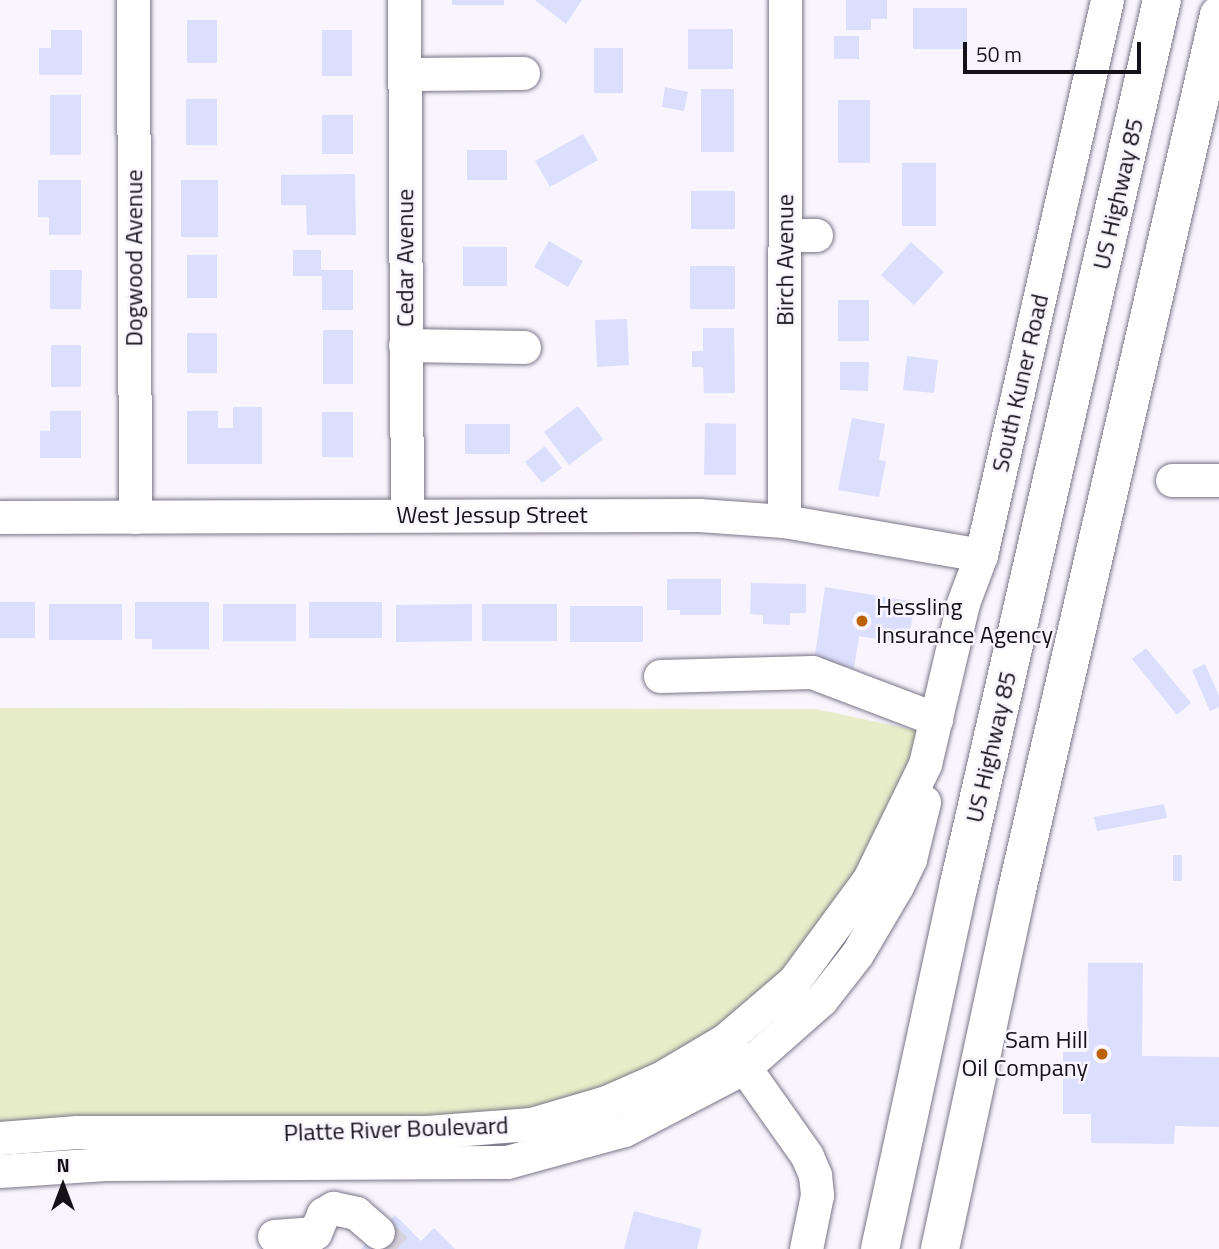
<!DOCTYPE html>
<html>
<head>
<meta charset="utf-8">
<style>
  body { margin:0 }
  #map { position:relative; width:1219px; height:1249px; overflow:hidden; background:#f8f5fe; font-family:"Titillium Web",sans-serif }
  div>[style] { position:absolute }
  .green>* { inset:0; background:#e6edc8 }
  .building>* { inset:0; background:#dcdefe }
  .minor-tunnel>* { height:33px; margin-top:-16.5px; transform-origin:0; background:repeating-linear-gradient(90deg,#d6d3dc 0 33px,transparent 0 50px) }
  .roads { filter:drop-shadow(0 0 2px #7b7688) drop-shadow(0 0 2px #7b7688) }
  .minor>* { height:33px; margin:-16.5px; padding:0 16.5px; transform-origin:16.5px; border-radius:16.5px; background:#fff }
  .highway>* { height:38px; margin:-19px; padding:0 19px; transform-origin:19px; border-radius:19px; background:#fff }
  .dots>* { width:19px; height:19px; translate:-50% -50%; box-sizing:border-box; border:4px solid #f8f5fe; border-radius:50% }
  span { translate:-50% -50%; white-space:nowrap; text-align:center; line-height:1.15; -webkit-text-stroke:5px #f8f5fe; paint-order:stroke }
  .street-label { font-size:24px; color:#141218 }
  .poi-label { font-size:24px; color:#141218 }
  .left { translate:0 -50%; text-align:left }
  .right { translate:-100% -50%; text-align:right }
  .north { position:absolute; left:28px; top:1151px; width:70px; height:70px; -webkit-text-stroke:5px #f8f5fe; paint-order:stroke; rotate:0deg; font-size:19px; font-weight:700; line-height:28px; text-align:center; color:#141218 }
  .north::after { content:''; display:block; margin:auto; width:24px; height:32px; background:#141218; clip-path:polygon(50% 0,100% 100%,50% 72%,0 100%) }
  .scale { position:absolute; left:963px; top:42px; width:178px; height:32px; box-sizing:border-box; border:4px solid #141218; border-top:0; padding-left:9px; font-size:21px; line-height:24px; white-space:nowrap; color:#141218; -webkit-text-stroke:5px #f8f5fe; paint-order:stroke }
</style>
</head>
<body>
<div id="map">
  <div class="green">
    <i style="clip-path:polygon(0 708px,816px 709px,933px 734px,794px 981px,580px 1111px,0 1138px)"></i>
  </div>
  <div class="building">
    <i style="clip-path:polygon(452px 0,504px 0,504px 5px,452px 5px)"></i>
    <i style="clip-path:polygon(535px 0,582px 0,566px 24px)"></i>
    <i style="clip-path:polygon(846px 0,887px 0,887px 19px,871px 19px,871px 30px,846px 30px)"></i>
    <i style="clip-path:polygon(913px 8px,967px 8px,967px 49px,913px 49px)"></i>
    <i style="clip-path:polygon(187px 20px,217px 20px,217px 63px,187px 63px)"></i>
    <i style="clip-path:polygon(688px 29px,733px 29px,733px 69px,688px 69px)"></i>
    <i style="clip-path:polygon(51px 30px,82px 30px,82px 75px,39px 75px,39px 48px,51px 48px)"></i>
    <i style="clip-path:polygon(322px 30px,352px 30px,352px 76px,322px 76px)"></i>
    <i style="clip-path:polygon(834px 36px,859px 36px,859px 59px,834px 59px)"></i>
    <i style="clip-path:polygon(594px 48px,623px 48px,623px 93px,594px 93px)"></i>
    <i style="clip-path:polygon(665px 87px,688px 92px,684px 111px,662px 107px)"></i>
    <i style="clip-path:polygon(701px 89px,734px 89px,734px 152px,701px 152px)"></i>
    <i style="clip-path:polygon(50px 95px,81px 95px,81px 155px,50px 155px)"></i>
    <i style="clip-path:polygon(186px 99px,217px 99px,217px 145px,186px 145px)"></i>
    <i style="clip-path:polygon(838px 100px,870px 100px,870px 163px,838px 163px)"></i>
    <i style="clip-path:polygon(322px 115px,353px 115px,353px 154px,322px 154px)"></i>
    <i style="clip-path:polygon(583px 134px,598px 160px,550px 187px,535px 161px)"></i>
    <i style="clip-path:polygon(467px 150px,507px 150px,507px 180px,467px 180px)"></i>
    <i style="clip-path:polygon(902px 163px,936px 163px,936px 226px,902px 226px)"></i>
    <i style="clip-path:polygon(355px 174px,356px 235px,307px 235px,306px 205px,281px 205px,281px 175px)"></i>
    <i style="clip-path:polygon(38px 180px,81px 180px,81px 235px,49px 235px,49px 217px,38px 217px)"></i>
    <i style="clip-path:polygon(181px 180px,218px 180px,218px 237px,181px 237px)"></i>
    <i style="clip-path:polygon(691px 191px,735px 191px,735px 229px,691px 229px)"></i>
    <i style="clip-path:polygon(549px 241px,583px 261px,568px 287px,534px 267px)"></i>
    <i style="clip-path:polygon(911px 242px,944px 272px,914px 305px,881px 275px)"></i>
    <i style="clip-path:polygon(463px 247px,507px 247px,507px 286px,463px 286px)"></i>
    <i style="clip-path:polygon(293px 250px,321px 250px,321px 270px,353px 270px,353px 310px,322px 310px,322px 276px,293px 276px)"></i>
    <i style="clip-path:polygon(187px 255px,217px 255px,217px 298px,187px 298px)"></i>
    <i style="clip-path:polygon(690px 266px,735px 266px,735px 309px,690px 309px)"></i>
    <i style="clip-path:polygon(50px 270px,82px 270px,81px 309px,50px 309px)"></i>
    <i style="clip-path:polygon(838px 300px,869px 300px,869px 341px,838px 341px)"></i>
    <i style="clip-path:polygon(627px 319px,629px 365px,597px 367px,595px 320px)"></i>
    <i style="clip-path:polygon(703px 328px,734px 328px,735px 393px,704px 393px,703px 367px,692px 367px,692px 351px,703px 351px)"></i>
    <i style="clip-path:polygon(323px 330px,353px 330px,353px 384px,323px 384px)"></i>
    <i style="clip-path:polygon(187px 333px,217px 333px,217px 373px,187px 373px)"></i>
    <i style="clip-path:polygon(51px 345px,81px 345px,81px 387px,51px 387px)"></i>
    <i style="clip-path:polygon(907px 356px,938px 360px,934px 393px,903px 390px)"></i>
    <i style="clip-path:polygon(840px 362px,869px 362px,868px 391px,840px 390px)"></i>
    <i style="clip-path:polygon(578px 406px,603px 439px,569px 465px,544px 432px)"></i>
    <i style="clip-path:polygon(233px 407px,262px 407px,262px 464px,187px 464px,187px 411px,218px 411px,218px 428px,233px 428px)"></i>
    <i style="clip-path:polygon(50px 411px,81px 411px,81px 458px,40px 458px,40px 431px,50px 431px)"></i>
    <i style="clip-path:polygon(322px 412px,353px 412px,353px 457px,322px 457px)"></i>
    <i style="clip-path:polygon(852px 418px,885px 424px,879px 460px,886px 461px,879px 497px,838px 490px)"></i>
    <i style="clip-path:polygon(705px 423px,736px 424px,736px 475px,704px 475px)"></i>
    <i style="clip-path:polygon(465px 424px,510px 424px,510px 454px,465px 454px)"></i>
    <i style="clip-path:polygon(545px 446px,562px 468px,542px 483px,525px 462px)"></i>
    <i style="clip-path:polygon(667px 579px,721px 579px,721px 615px,680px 615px,680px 610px,667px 610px)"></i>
    <i style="clip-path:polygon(751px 583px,806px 584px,806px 613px,790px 613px,790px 625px,763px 624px,763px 615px,750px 614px)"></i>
    <i style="clip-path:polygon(825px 587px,915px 602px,908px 644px,859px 636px,854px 668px,814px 662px)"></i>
    <i style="clip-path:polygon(0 602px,35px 602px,35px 638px,0 638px)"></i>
    <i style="clip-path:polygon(135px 602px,209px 602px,209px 649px,152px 649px,152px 639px,135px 639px)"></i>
    <i style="clip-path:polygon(309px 602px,382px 602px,382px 638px,309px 638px)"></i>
    <i style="clip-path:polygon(49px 604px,122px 604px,122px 640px,49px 640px)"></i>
    <i style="clip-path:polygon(223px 604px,296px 604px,296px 641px,223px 641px)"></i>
    <i style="clip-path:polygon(472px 604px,472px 641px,396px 642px,396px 605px)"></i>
    <i style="clip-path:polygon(482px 604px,557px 604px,557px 641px,482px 641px)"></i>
    <i style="clip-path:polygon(570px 606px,643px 606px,643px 642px,570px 642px)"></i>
    <i style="clip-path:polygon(1146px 648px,1191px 703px,1177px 715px,1132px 659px)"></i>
    <i style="clip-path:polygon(1205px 664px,1219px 696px,1219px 707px,1210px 711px,1192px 670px)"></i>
    <i style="clip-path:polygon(1164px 804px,1167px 818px,1097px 831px,1094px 817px)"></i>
    <i style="clip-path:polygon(1173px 855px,1182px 855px,1182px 881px,1173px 881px)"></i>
    <i style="clip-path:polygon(1088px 963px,1143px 963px,1142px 1056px,1219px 1057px,1219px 1127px,1175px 1126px,1174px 1144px,1091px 1143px,1091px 1114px,1063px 1114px,1063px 1052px,1087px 1052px)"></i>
    <i style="clip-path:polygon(634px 1211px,702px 1229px,697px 1249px,624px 1249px)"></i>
    <i style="clip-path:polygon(395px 1215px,421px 1241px,434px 1228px,455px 1249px,361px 1249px)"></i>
  </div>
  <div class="minor-tunnel">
    <i style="left:378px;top:1232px;width:25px;rotate:43deg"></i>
  </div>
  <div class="roads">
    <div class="minor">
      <i style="left:133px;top:0;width:517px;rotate:89.78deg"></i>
      <i style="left:404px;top:0;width:515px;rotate:89.67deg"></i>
      <i style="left:405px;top:74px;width:118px;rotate:-0.5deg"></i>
      <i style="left:785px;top:235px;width:31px"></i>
      <i style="left:405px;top:345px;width:119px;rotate:1deg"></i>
      <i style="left:1172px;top:480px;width:47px"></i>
      <i style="left:0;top:517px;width:699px;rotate:-0.16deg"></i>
      <i style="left:699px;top:515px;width:85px;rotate:4deg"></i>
      <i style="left:784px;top:521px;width:200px;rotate:9.8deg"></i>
      <i style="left:784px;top:521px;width:521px;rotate:-89.89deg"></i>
      <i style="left:660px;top:676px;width:152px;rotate:-1.5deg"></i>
      <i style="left:812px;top:672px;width:133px;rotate:20.8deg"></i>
      <i style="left:733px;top:1051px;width:128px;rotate:54.8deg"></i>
      <i style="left:807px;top:1156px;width:21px;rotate:67deg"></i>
      <i style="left:815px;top:1175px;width:20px;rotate:84deg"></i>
      <i style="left:817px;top:1195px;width:55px;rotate:101.5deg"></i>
      <i style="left:0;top:1138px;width:77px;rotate:-4.5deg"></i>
      <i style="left:77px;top:1132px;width:350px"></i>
      <i style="left:427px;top:1132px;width:104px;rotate:-4.4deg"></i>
      <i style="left:531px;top:1124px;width:78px;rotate:-16.3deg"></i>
      <i style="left:606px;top:1102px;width:60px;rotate:-23.6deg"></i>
      <i style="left:661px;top:1078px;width:74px;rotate:-30.7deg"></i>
      <i style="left:725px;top:1040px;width:91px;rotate:-40.5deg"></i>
      <i style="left:794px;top:981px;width:127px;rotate:-53.7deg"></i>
      <i style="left:869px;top:879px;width:128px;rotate:-64deg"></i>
      <i style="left:925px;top:764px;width:165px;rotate:-76.7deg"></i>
      <i style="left:963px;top:603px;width:51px;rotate:-69.4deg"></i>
      <i style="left:981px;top:555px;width:569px;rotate:-77.21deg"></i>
      <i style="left:0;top:1171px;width:105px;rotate:-3.8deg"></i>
      <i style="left:105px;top:1164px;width:402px;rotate:-0.3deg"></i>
      <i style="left:507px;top:1162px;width:121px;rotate:-15.3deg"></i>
      <i style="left:624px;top:1130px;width:136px;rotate:-27.5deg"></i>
      <i style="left:745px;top:1067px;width:101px;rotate:-41.4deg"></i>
      <i style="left:821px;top:1000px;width:58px;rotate:-52deg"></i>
      <i style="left:857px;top:954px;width:79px;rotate:-59.5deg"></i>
      <i style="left:897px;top:886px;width:30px;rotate:-64deg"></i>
      <i style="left:910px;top:859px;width:59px;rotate:-76.2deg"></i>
      <i style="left:274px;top:1236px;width:41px;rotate:-4.2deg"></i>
      <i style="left:315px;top:1233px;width:21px;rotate:-67deg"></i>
      <i style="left:323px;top:1214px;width:12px;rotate:-31deg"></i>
      <i style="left:333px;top:1208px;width:24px;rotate:12deg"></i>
      <i style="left:356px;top:1213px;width:29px;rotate:41deg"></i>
    </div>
    <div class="highway">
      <i style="left:880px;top:1249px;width:373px;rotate:-77.8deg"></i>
      <i style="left:959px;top:884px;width:907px;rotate:-77.07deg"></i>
      <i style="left:940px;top:1249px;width:363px;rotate:-77.9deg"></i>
      <i style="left:1016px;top:894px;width:902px;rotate:-77deg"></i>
    </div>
  </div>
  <div class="dots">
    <i style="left:862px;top:621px;background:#bc6206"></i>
    <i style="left:1102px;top:1054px;background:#bc6206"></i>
  </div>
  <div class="street-label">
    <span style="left:1118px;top:194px;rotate:-77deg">US Highway 85</span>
    <span style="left:134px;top:258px;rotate:-90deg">Dogwood Avenue</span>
    <span style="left:405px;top:258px;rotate:-90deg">Cedar Avenue</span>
    <span style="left:785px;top:260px;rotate:-90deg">Birch Avenue</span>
    <span style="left:1020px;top:383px;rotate:-77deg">South Kuner Road</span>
    <span style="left:492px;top:515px">West Jessup Street</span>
    <span style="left:991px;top:747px;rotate:-77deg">US Highway 85</span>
    <span style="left:396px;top:1129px;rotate:-2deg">Platte River Boulevard</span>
  </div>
  <div class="poi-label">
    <span class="left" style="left:876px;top:621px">Hessling<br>Insurance Agency</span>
    <span class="right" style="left:1088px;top:1054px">Sam Hill<br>Oil Company</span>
  </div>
  <div class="north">N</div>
  <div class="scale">50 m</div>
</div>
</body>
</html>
